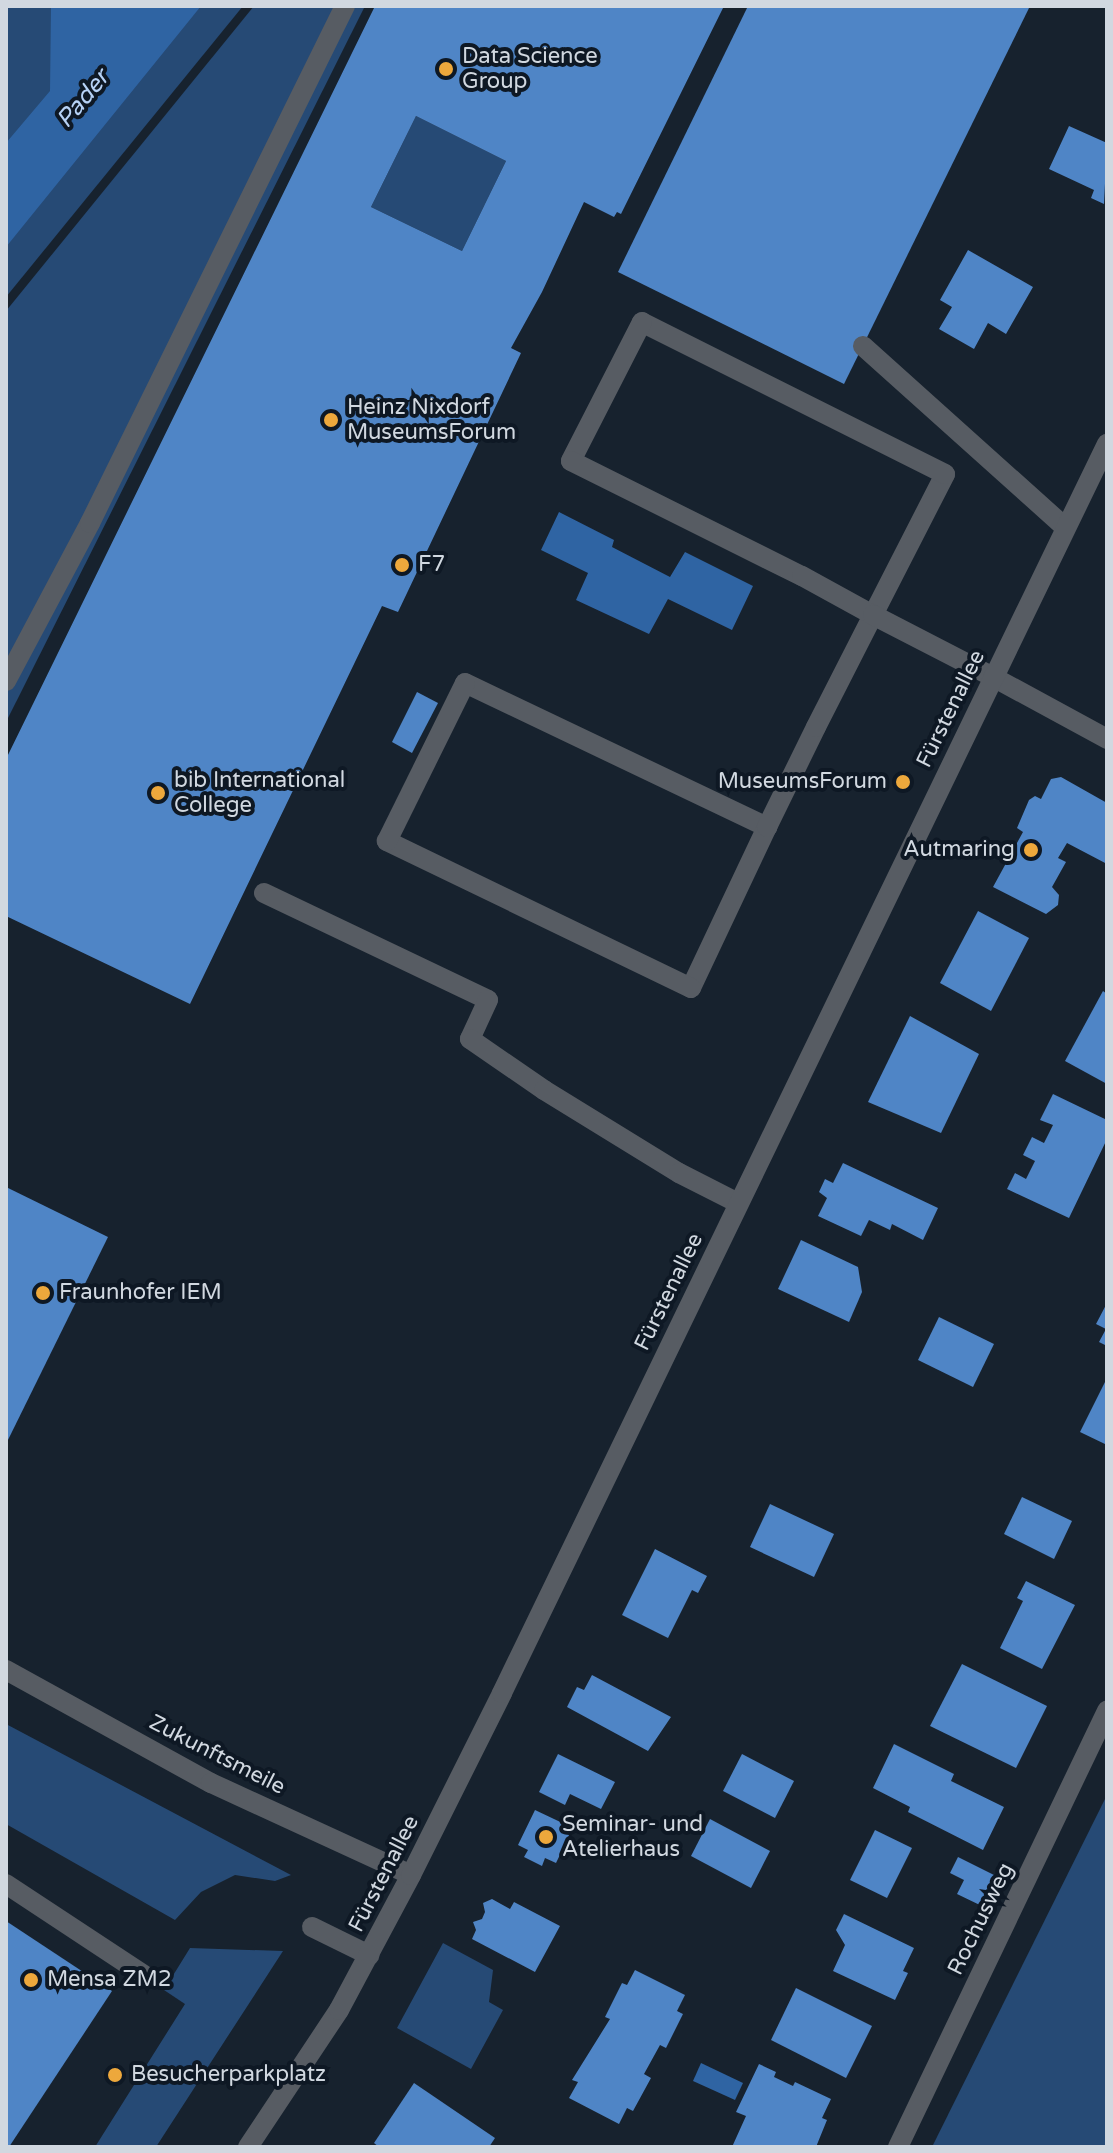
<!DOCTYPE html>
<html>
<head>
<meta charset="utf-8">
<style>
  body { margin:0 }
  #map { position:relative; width:1113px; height:2153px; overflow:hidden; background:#17222e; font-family:"Varela Round",sans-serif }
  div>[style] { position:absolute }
  .green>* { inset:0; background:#264a75 }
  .water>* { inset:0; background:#2f64a3 }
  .building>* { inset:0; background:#4f85c6 }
  .minor>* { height:20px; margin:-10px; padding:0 10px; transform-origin:10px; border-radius:10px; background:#575c63 }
  .dots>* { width:22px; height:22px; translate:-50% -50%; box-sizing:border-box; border:4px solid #0e1824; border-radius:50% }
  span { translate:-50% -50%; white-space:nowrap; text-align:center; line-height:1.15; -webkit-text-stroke:8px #0e1824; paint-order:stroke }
  .poi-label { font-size:22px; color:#d1d8e0 }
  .left { translate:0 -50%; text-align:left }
  .right { translate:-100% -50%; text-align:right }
  .street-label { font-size:22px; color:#d1d8e0 }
  .water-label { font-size:24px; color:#b6d2f6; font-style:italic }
  .frame { position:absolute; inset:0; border:8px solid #d1d8e0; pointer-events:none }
</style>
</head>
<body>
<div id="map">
  <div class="green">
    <i style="clip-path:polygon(6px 6px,243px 6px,6px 297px)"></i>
    <i style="clip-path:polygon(254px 6px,365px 6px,6px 722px,6px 311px)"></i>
    <i style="clip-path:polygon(416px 116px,506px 161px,462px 251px,371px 207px)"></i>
    <i style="clip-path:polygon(6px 1724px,291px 1875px,275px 1881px,235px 1875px,201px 1892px,175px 1920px,6px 1824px)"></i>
    <i style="clip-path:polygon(1107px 1795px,1107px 2147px,932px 2147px)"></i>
    <i style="clip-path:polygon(443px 1943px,493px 1970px,489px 2002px,503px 2010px,471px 2069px,397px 2028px)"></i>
    <i style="clip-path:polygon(190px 1948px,283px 1951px,156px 2147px,95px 2147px,185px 2004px,164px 1990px)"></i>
  </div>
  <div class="water">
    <i style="clip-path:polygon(51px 6px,201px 6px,6px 247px,6px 143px,50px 91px)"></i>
    <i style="clip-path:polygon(559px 512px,614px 540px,612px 547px,670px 577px,685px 552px,753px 586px,732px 630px,668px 599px,649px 634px,576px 600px,588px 573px,541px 550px)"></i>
    <i style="clip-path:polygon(701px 2063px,743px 2083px,735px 2100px,693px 2081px)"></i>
  </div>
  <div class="building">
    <i style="clip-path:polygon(evenodd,375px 6px,724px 6px,621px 214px,617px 212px,614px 217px,584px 202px,542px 292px,511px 348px,521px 353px,398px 612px,382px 606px,190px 1004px,6px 916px,6px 759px,375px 6px,416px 116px,506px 161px,462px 251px,371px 207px,416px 116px)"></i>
    <i style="clip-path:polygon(748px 6px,1030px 6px,844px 384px,618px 272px)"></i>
    <i style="clip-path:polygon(1069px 126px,1107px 143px,1104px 204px,1091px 198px,1094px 190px,1049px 169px)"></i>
    <i style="clip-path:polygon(968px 250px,1033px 287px,1006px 334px,988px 323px,974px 349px,939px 329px,952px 307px,940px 300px)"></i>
    <i style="clip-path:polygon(417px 692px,438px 703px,412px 753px,392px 742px)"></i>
    <i style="clip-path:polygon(1061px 777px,1107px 803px,1107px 864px,1067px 843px,1058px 858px,1066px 862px,1052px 887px,1059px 895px,1058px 905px,1046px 914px,993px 887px,1023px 832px,1017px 828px,1029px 800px,1035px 796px,1041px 799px,1051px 779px)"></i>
    <i style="clip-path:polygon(978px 911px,1029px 938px,991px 1011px,940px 983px)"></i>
    <i style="clip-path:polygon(1103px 991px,1107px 994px,1107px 1084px,1065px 1061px)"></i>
    <i style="clip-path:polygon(910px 1016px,979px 1054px,941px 1133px,868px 1102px)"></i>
    <i style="clip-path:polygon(1053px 1094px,1107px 1120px,1107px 1139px,1069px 1218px,1007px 1189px,1015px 1173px,1026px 1179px,1035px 1161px,1023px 1155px,1032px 1137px,1044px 1143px,1053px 1125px,1040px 1120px)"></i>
    <i style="clip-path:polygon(843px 1163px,938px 1208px,923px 1240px,892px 1224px,890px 1230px,869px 1220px,861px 1236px,818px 1216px,827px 1198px,819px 1192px,825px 1179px,833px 1183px)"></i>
    <i style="clip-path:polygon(6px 1187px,108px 1237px,6px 1444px)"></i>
    <i style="clip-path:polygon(801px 1240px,858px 1267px,862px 1292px,849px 1322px,778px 1289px)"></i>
    <i style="clip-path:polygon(1107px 1303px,1107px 1346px,1099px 1342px,1106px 1329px,1096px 1324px)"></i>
    <i style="clip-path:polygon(939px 1317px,994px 1344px,973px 1387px,918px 1360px)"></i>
    <i style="clip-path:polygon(1107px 1378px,1107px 1445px,1080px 1432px)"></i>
    <i style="clip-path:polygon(1022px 1497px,1072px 1521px,1054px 1559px,1004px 1534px)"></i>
    <i style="clip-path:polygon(770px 1504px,834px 1534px,814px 1577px,750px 1547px)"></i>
    <i style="clip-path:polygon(655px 1549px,707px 1576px,698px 1593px,692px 1590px,668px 1638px,622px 1615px)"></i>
    <i style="clip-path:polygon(1026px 1581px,1075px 1605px,1042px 1669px,1000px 1648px,1023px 1601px,1017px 1598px)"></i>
    <i style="clip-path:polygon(962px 1664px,1047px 1706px,1016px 1768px,930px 1726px)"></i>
    <i style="clip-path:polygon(592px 1675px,671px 1717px,648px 1751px,567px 1707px,577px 1687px,584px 1690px)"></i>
    <i style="clip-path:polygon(894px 1744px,954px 1774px,951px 1781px,1004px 1807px,983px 1850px,908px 1812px,910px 1807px,873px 1788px)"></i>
    <i style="clip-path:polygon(558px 1754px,615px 1782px,601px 1809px,570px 1794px,565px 1805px,539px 1792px)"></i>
    <i style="clip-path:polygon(742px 1754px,794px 1781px,775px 1818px,723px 1791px)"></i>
    <i style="clip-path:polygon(535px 1810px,573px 1828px,556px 1863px,545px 1858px,542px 1866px,524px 1857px,528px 1850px,518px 1845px)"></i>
    <i style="clip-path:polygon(710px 1819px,770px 1851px,751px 1888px,691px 1856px)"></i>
    <i style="clip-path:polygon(875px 1830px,912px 1848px,887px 1898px,850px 1880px)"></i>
    <i style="clip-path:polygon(958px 1857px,1000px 1878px,986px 1908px,957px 1894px,964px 1880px,950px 1873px)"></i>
    <i style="clip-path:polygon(492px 1899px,510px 1909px,514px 1902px,560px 1926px,535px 1972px,472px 1939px,476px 1930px,473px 1922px,482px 1919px,485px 1912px,483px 1903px)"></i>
    <i style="clip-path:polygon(844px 1914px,914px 1948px,903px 1971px,908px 1973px,895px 2000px,833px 1971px,845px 1945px,836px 1930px)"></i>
    <i style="clip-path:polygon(6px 1921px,112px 1991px,9px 2147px,6px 2147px)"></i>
    <i style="clip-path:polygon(635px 1970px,685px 1995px,677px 2011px,683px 2014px,666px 2048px,660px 2045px,644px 2074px,651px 2078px,633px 2111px,627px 2108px,619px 2124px,569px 2098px,578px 2082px,572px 2080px,610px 2019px,605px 2017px,622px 1983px,627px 1985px)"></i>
    <i style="clip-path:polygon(796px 1988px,872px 2026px,846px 2078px,771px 2040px)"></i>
    <i style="clip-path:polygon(759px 2064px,776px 2072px,774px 2077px,793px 2086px,795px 2082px,831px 2099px,822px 2118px,827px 2120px,816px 2147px,732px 2147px,746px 2116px,736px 2112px)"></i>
    <i style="clip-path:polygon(414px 2083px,495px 2138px,489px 2147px,379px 2147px,374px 2143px)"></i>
  </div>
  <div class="minor">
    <i style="left:863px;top:346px;width:271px;rotate:41.9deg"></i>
    <i style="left:6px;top:681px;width:179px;rotate:-62deg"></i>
    <i style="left:90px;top:523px;width:576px;rotate:-63.75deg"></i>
    <i style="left:465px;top:683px;width:335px;rotate:25.5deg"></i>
    <i style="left:767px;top:827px;width:178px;rotate:115.3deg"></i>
    <i style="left:691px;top:988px;width:338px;rotate:-154.2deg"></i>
    <i style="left:387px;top:841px;width:176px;rotate:-63.7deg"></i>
    <i style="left:767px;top:827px;width:111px;rotate:-63.9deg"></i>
    <i style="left:816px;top:727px;width:126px;rotate:-63deg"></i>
    <i style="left:873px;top:615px;width:158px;rotate:-62.9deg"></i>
    <i style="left:945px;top:474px;width:339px;rotate:-153.4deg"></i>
    <i style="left:642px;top:322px;width:156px;rotate:117.1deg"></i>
    <i style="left:571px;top:461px;width:258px;rotate:26.5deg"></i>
    <i style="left:802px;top:576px;width:81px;rotate:28.8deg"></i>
    <i style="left:873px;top:615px;width:135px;rotate:27.3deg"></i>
    <i style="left:993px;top:677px;width:130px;rotate:28.5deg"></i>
    <i style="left:264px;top:893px;width:248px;rotate:25.5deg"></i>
    <i style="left:488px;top:1000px;width:43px;rotate:114.8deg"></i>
    <i style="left:470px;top:1039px;width:90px;rotate:34.6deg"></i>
    <i style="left:544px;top:1090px;width:158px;rotate:31.6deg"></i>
    <i style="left:679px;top:1173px;width:66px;rotate:27deg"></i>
    <i style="left:6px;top:1670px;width:234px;rotate:28.9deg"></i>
    <i style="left:211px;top:1783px;width:220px;rotate:24.7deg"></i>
    <i style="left:6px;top:1884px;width:165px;rotate:33.4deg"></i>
    <i style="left:312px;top:1927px;width:64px;rotate:26.2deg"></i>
    <i style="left:248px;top:2147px;width:164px;rotate:-56.4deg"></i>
    <i style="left:339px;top:2010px;width:153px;rotate:-61.9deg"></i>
    <i style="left:411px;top:1875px;width:203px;rotate:-63.4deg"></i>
    <i style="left:502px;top:1693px;width:1388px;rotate:-64.16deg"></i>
    <i style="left:898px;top:2147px;width:484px;rotate:-64.4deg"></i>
  </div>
  <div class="dots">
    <i style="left:446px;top:69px;background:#eda83c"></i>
    <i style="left:331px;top:420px;background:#eda83c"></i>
    <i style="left:402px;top:565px;background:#eda83c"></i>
    <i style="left:903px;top:782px;background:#eda83c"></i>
    <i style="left:158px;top:793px;background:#eda83c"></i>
    <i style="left:1031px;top:850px;background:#eda83c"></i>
    <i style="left:43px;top:1293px;background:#eda83c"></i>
    <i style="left:546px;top:1837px;background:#eda83c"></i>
    <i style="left:31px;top:1980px;background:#eda83c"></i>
    <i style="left:115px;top:2075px;background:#eda83c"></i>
  </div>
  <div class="poi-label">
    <span class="left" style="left:462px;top:69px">Data Science<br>Group</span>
    <span class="left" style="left:347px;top:420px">Heinz Nixdorf<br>MuseumsForum</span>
    <span class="left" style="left:418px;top:565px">F7</span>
    <span class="left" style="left:174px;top:793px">bib International<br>College</span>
    <span class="right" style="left:887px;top:782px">MuseumsForum</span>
    <span class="right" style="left:1015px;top:850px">Autmaring</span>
    <span class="left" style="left:59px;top:1293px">Fraunhofer IEM</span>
    <span class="left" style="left:562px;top:1837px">Seminar- und<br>Atelierhaus</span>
    <span class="left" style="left:47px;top:1980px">Mensa ZM2</span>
    <span class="left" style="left:131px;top:2075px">Besucherparkplatz</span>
  </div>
  <div class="street-label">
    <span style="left:951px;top:709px;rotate:-64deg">Fürstenallee</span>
    <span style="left:669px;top:1292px;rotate:-64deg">Fürstenallee</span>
    <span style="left:217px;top:1755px;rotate:27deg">Zukunftsmeile</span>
    <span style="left:384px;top:1874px;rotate:-63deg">Fürstenallee</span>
    <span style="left:981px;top:1919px;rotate:-64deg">Rochusweg</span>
  </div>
  <div class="water-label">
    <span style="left:83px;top:99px;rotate:-50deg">Pader</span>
  </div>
  <div class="frame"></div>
</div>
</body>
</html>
